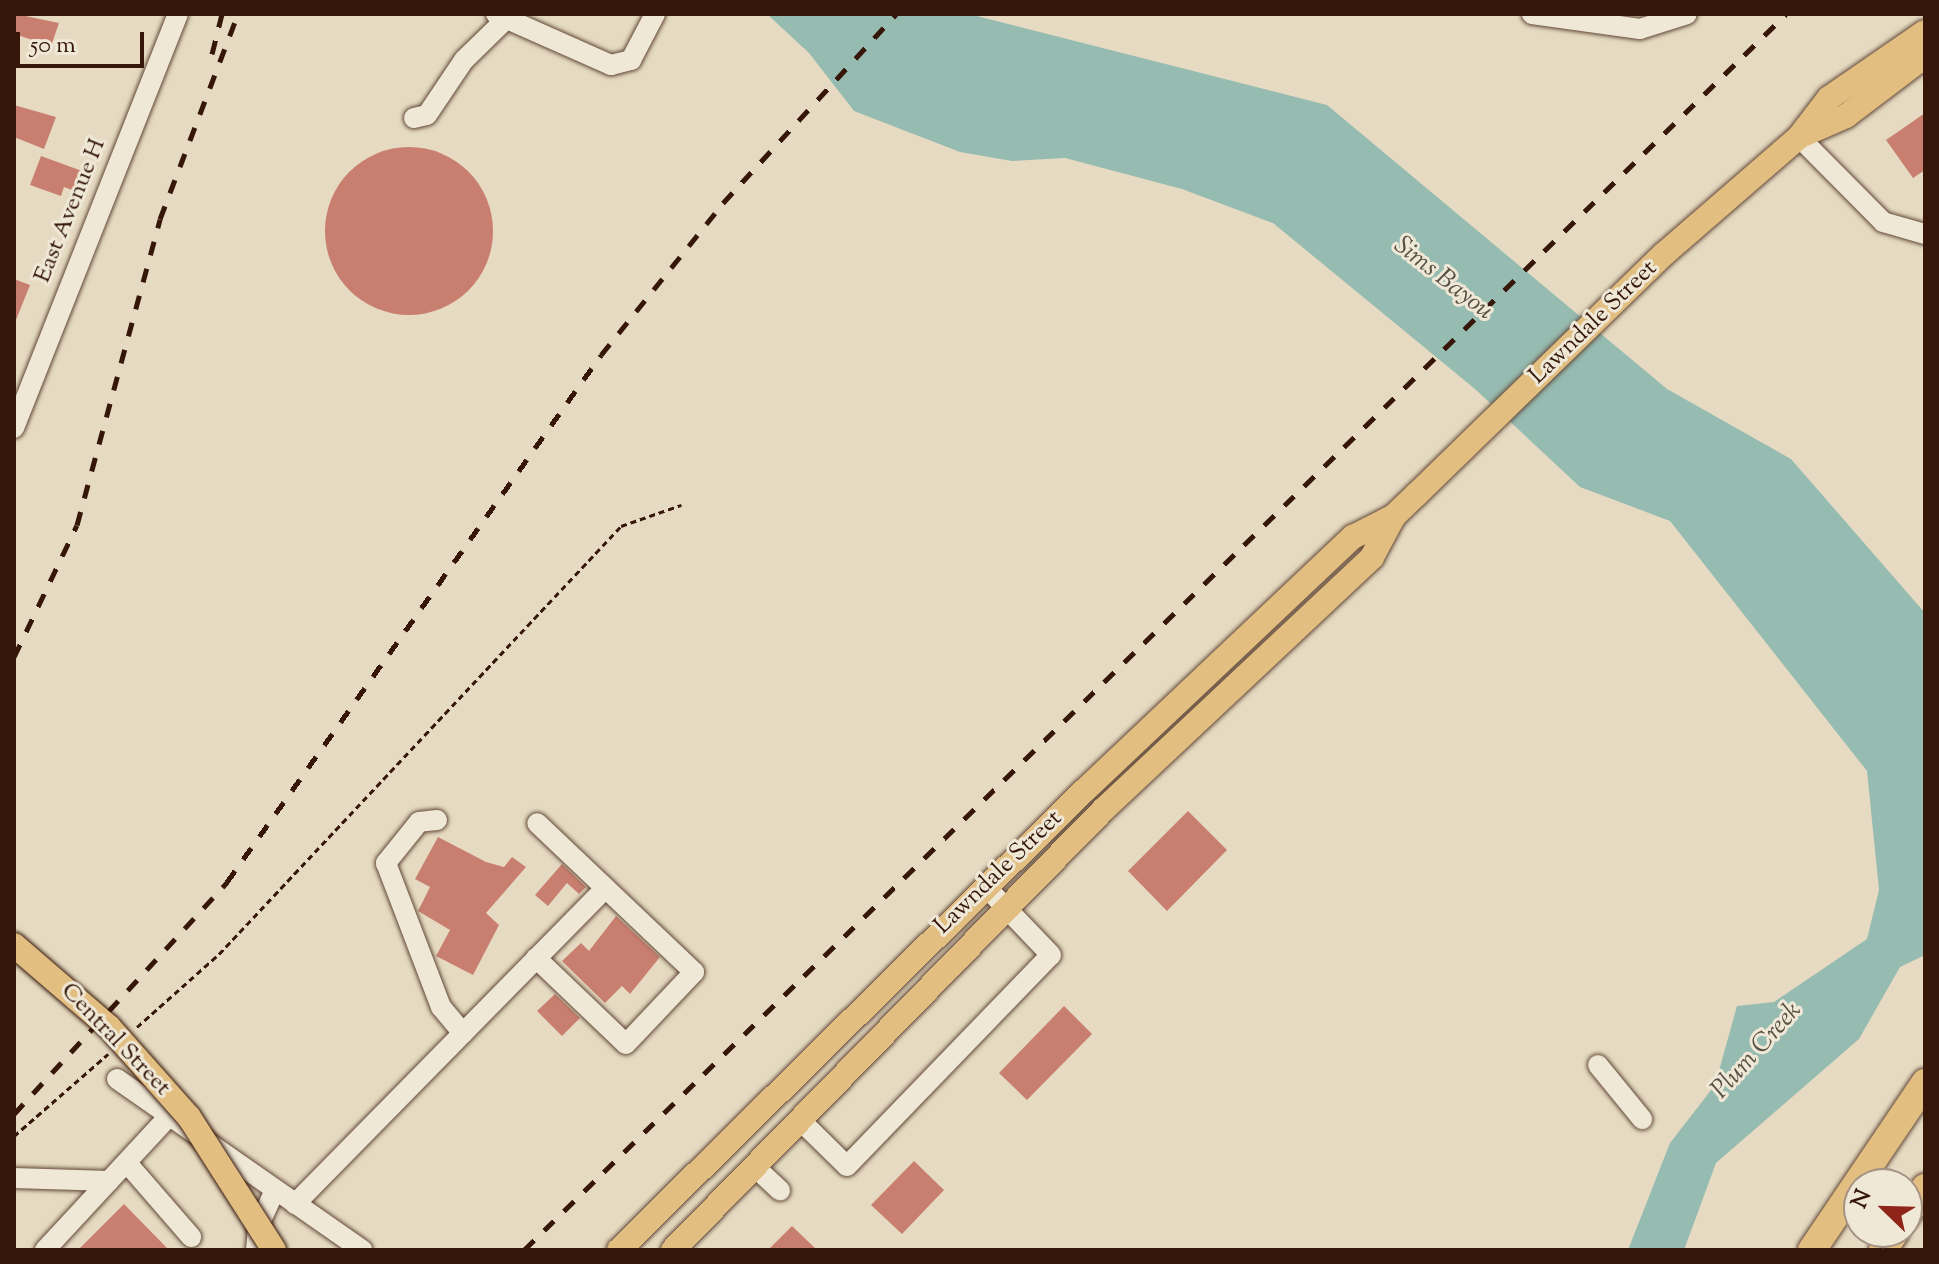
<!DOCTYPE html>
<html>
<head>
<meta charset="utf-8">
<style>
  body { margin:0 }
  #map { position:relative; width:1939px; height:1264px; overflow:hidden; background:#e6dbc2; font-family:"Sorts Mill Goudy",serif }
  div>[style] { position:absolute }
  .water>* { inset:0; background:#96bbb1 }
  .building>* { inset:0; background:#c97f6f }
  .round { border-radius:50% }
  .path>* { height:3px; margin-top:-1.5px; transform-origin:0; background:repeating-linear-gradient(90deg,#351609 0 6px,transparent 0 10px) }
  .roads { filter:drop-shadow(0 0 2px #614737) drop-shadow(0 0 2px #614737) }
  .minor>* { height:20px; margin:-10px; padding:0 10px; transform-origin:10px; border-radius:10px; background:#efe8d7 }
  .major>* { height:24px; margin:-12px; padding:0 12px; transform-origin:12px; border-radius:12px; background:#e3be81 }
  .highway>* { height:28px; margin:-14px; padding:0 14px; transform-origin:14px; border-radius:14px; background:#e3be81 }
  .rail>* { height:5px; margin-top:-2.5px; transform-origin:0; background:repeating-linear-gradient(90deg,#351609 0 14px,transparent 0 28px) }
  .bridges { filter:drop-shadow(0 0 2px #351609) drop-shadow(0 0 2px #351609) }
  .major-bridge>* { height:24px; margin:-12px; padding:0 12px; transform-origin:12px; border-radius:12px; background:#e3be81 }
  span { translate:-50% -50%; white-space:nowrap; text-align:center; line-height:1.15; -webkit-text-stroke:6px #efe8d7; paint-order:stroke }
  .street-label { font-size:24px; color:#351609 }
  .water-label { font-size:26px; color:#575044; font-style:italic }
  .frame { position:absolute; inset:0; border:16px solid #351609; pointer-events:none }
  .north { position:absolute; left:1843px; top:1168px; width:80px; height:80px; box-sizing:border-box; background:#efe8d7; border:2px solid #a59485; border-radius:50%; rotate:293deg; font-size:22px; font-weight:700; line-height:32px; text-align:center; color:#351609 }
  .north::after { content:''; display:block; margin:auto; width:28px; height:36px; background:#8f2418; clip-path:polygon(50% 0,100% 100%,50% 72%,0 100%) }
  .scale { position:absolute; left:16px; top:32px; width:128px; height:36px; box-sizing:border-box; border:4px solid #351609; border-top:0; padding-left:10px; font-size:24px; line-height:28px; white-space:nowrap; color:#351609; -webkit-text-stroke:6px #efe8d7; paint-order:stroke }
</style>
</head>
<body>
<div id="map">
  <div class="water">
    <i style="clip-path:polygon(767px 14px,973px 15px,1327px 105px,1667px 389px,1791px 459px,1925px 613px,1925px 955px,1900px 967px,1859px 1039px,1716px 1163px,1684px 1250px,1628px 1250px,1670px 1143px,1715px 1085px,1737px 1006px,1774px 1002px,1867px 939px,1879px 890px,1867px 771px,1670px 521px,1580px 487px,1475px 389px,1273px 223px,1182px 189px,1065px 158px,1012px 161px,960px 152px,854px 111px,809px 53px)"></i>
  </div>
  <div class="building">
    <i style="clip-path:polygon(16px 14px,59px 23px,51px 46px,14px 34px)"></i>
    <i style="clip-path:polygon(14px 105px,56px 117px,44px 149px,14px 137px)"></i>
    <i style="clip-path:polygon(1925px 113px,1925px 170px,1913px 178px,1886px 140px)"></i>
    <i class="round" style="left:325px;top:147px;width:168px;height:168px"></i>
    <i style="clip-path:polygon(41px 156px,93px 175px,85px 195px,64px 187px,61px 196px,30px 185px)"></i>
    <i style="clip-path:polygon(14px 279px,30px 285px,14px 325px)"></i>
    <i style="clip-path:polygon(1188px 811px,1227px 850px,1167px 911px,1128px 871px)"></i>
    <i style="clip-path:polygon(438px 837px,486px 862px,504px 867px,512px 857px,526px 867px,486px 913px,499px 925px,473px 975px,436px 956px,450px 930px,418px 911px,430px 887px,415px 879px)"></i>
    <i style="clip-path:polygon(562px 864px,586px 887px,579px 894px,567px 883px,548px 906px,535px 895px)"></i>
    <i style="clip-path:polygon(616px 916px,660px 957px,630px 994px,622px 986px,605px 1003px,562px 961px,581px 943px,589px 951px)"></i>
    <i style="clip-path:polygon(555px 994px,580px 1018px,562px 1036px,537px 1011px)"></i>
    <i style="clip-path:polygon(1064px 1006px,1092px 1034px,1027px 1100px,999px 1073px)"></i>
    <i style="clip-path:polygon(914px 1161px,944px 1190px,902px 1234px,871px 1205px)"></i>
    <i style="clip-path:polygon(124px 1204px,169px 1250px,78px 1250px)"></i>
    <i style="clip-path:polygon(792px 1226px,817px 1250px,768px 1250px)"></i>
  </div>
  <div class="path">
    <i style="left:137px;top:1027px;width:110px;rotate:-41.7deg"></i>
    <i style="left:219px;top:954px;width:587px;rotate:-46.79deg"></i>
    <i style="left:621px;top:526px;width:64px;rotate:-19.3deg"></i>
    <i style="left:14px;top:1136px;width:125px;rotate:-41.1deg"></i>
  </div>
  <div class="roads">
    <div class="minor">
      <i style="left:496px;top:14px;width:126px;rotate:23.9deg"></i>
      <i style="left:611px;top:65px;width:21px;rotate:-14deg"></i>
      <i style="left:631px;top:60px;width:52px;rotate:-62.4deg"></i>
      <i style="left:1532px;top:14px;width:109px;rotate:7.9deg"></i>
      <i style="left:1640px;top:29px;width:49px;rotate:-17.7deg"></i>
      <i style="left:414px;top:118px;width:13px;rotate:-13deg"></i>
      <i style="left:427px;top:115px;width:66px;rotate:-56.1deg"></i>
      <i style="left:464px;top:60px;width:59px;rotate:-44.3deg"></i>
      <i style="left:1799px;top:137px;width:120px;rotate:45.3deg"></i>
      <i style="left:1883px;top:222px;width:44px;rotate:15.9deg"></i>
      <i style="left:14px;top:428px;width:445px;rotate:-68.4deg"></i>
      <i style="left:437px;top:820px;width:18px;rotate:174deg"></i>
      <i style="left:419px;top:822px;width:53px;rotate:128.8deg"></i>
      <i style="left:386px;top:863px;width:154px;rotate:69.1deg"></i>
      <i style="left:441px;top:1007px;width:34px;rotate:50deg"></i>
      <i style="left:536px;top:958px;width:124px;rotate:43.7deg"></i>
      <i style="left:626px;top:1044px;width:99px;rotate:-46.6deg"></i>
      <i style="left:694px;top:972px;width:216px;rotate:-136.5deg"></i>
      <i style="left:1598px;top:1065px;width:70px;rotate:50.8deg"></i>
      <i style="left:117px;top:1079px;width:299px;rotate:34.9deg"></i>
      <i style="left:801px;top:1121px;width:64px;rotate:44.4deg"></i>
      <i style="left:847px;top:1166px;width:293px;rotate:-46deg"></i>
      <i style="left:1051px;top:955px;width:95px;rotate:-133.7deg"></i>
      <i style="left:127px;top:1163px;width:98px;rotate:49.1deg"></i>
      <i style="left:756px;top:1168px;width:33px;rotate:43deg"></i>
      <i style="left:14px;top:1178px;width:95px;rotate:1.8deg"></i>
      <i style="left:295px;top:1204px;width:443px;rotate:-45.5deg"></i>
      <i style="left:45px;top:1250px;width:181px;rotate:-47.2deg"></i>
      <i style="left:256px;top:1250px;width:23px;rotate:-85deg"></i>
      <i style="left:258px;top:1227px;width:41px;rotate:-65.3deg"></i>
    </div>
    <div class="major">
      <i style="left:1805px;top:134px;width:45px;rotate:-23.7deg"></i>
      <i style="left:1846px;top:116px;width:99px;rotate:-37.2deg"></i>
      <i style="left:619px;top:1250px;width:655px;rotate:-44.63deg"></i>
      <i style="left:1085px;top:790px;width:369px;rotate:-43.4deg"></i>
      <i style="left:1353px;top:537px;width:46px;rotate:-27.1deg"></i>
      <i style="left:673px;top:1250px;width:615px;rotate:-45.66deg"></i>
      <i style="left:1103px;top:810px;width:369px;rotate:-43.2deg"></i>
      <i style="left:1372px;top:557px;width:47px;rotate:-61.8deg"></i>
      <i style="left:1394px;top:516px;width:32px;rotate:-44deg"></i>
      <i style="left:1417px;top:494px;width:344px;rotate:-44.2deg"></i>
      <i style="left:1664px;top:254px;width:179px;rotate:-40.9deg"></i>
      <i style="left:1799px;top:137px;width:49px;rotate:-52.4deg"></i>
      <i style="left:1829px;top:98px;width:116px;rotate:-34.5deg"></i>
    </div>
    <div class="highway">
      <i style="left:1907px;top:1214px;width:32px;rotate:-55deg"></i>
      <i style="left:1812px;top:1250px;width:202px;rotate:-55.9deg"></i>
      <i style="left:1883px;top:1250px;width:22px;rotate:-56deg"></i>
    </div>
  </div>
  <div class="rail">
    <i style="left:212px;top:54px;width:41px;rotate:-76deg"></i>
    <i style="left:14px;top:657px;width:146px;rotate:-64.5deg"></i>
    <i style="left:77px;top:525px;width:317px;rotate:-74.8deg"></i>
    <i style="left:160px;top:219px;width:219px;rotate:-69.2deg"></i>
    <i style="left:14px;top:1114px;width:315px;rotate:-47.4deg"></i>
    <i style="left:227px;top:882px;width:646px;rotate:-54.64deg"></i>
    <i style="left:601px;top:355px;width:195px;rotate:-51.2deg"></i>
    <i style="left:723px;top:203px;width:256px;rotate:-47.5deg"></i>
    <i style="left:524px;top:1250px;width:1766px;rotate:-44.4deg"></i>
  </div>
  <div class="bridges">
    <div class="major-bridge">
      <i style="left:14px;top:945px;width:125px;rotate:40.8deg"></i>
      <i style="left:109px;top:1027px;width:120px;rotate:48.4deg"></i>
      <i style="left:189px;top:1117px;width:158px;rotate:57.4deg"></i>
    </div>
  </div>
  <div class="street-label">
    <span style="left:71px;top:211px;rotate:-68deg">East Avenue H</span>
    <span style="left:1594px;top:323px;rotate:-44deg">Lawndale Street</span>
    <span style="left:999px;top:873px;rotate:-44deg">Lawndale Street</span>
    <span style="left:115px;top:1040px;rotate:46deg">Central Street</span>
  </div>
  <div class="water-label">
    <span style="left:1443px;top:279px;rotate:38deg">Sims Bayou</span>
    <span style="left:1757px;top:1051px;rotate:-48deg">Plum Creek</span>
  </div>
  <div class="frame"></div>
  <div class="north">N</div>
  <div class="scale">50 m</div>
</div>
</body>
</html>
